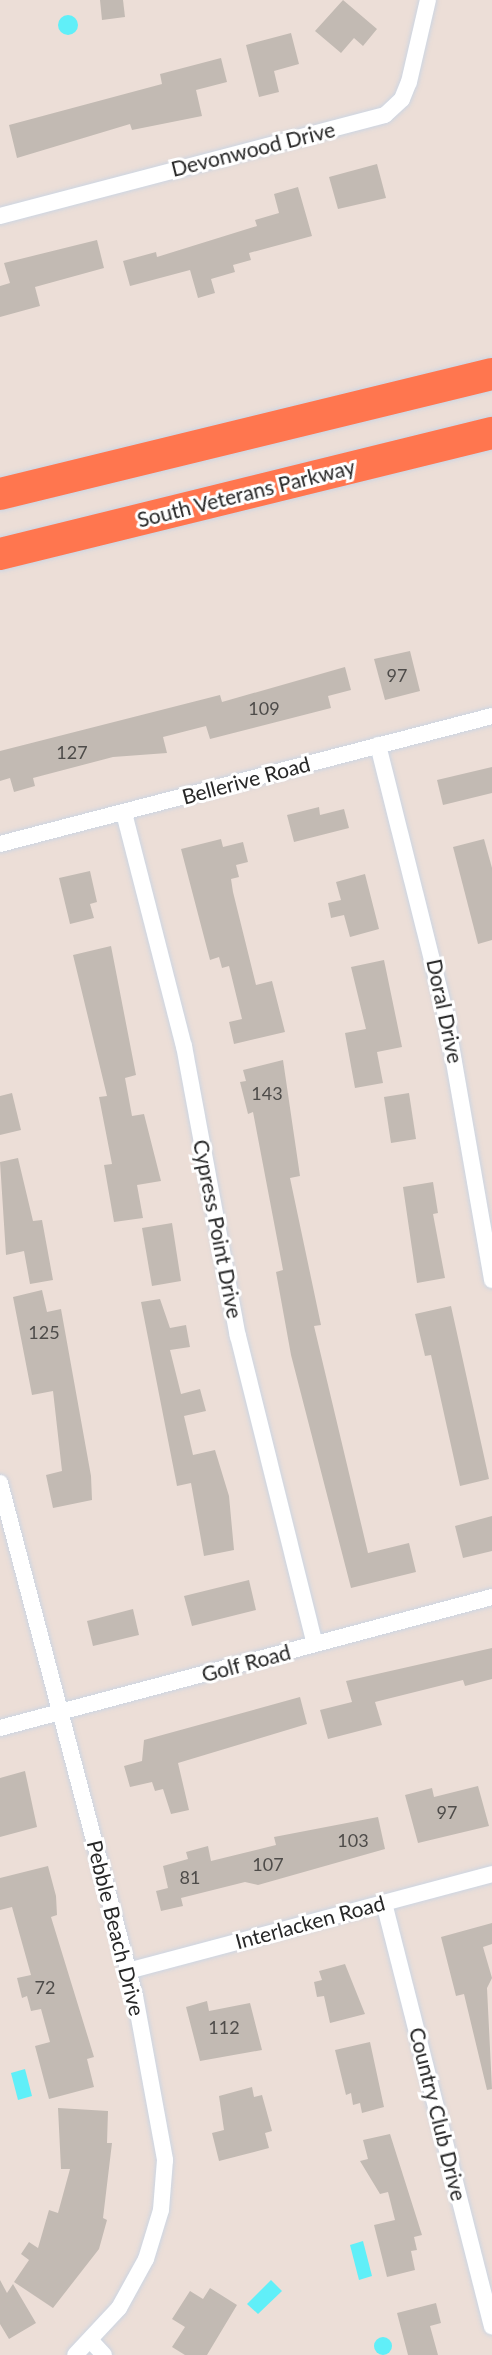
<!DOCTYPE html>
<html>
<head>
<meta charset="utf-8">
<style>
  body { margin:0 }
  #map { position:relative; width:492px; height:2355px; overflow:hidden; background:#ecded7; font-family:Lato,sans-serif }
  div>[style] { position:absolute }
  .water>* { inset:0; background:#60eff8 }
  .round { border-radius:50% }
  .building>* { inset:0; background:#c2bab3 }
  .roads { filter:drop-shadow(0 0 2px #ccd5e2) drop-shadow(0 0 2px #ccd5e2) }
  .street>* { height:16px; margin:-8px; padding:0 8px; transform-origin:8px; border-radius:8px; background:#fff }
  .highway>* { height:32px; margin:-16px; padding:0 16px; transform-origin:16px; border-radius:16px; background:#ff764f }
  span { translate:-50% -50%; white-space:nowrap; text-align:center; line-height:1.15; -webkit-text-stroke:6px #fff; paint-order:stroke }
  .number-label { font-size:18px; color:#4e4c4a }
  .number-label span { -webkit-text-stroke-width:0 }
  .street-label { font-size:21px; color:#272727 }
</style>
</head>
<body>
<div id="map">
  <div class="water">
    <i class="round" style="left:58px;top:15px;width:20px;height:20px"></i>
    <i style="clip-path:polygon(25px 2069px,32px 2096px,18px 2100px,11px 2073px)"></i>
    <i style="clip-path:polygon(363px 2241px,372px 2276px,359px 2280px,350px 2245px)"></i>
    <i style="clip-path:polygon(271px 2280px,282px 2291px,258px 2314px,247px 2304px)"></i>
    <i class="round" style="left:374px;top:2337px;width:18px;height:18px"></i>
  </div>
  <div class="building">
    <i style="clip-path:polygon(100px 0,123px 0,125px 17px,102px 20px)"></i>
    <i style="clip-path:polygon(343px 0,377px 29px,363px 46px,354px 38px,341px 53px,315px 31px)"></i>
    <i style="clip-path:polygon(291px 33px,299px 64px,274px 71px,279px 92px,259px 97px,246px 45px)"></i>
    <i style="clip-path:polygon(221px 58px,227px 82px,196px 90px,202px 116px,132px 130px,130px 124px,17px 158px,9px 125px,162px 84px,160px 74px)"></i>
    <i style="clip-path:polygon(377px 164px,386px 198px,338px 209px,329px 177px)"></i>
    <i style="clip-path:polygon(298px 187px,312px 236px,249px 253px,251px 260px,233px 265px,235px 272px,211px 279px,215px 293px,198px 298px,190px 270px,130px 286px,123px 261px,156px 252px,157px 257px,257px 226px,255px 220px,279px 213px,274px 194px)"></i>
    <i style="clip-path:polygon(97px 240px,104px 268px,35px 287px,40px 306px,0 317px,0 286px,10px 283px,4px 263px)"></i>
    <i style="clip-path:polygon(410px 651px,420px 691px,385px 700px,374px 659px)"></i>
    <i style="clip-path:polygon(345px 667px,351px 690px,328px 696px,331px 708px,210px 739px,206px 726px,163px 737px,167px 753px,113px 757px,33px 778px,35px 786px,14px 792px,10px 778px,0 781px,0 751px,220px 695px,222px 702px)"></i>
    <i style="clip-path:polygon(492px 767px,492px 793px,443px 805px,437px 780px)"></i>
    <i style="clip-path:polygon(319px 807px,320px 815px,344px 809px,349px 828px,294px 842px,287px 815px)"></i>
    <i style="clip-path:polygon(221px 839px,223px 847px,243px 842px,248px 862px,236px 865px,239px 877px,231px 879px,233px 892px,256px 985px,272px 981px,285px 1032px,234px 1044px,229px 1022px,242px 1019px,229px 966px,222px 968px,219px 957px,210px 960px,181px 849px)"></i>
    <i style="clip-path:polygon(484px 839px,492px 868px,492px 940px,478px 944px,453px 847px)"></i>
    <i style="clip-path:polygon(90px 871px,97px 902px,90px 904px,94px 918px,70px 924px,59px 878px)"></i>
    <i style="clip-path:polygon(365px 874px,379px 929px,350px 937px,344px 915px,331px 918px,328px 903px,341px 900px,336px 882px)"></i>
    <i style="clip-path:polygon(111px 946px,136px 1075px,125px 1078px,132px 1116px,144px 1114px,161px 1181px,137px 1185px,143px 1218px,114px 1222px,104px 1165px,112px 1164px,99px 1097px,107px 1096px,73px 955px)"></i>
    <i style="clip-path:polygon(384px 960px,402px 1047px,377px 1052px,383px 1083px,355px 1088px,345px 1033px,366px 1029px,351px 967px)"></i>
    <i style="clip-path:polygon(283px 1060px,300px 1176px,290px 1178px,321px 1325px,314px 1326px,368px 1553px,409px 1543px,416px 1572px,351px 1588px,291px 1355px,276px 1272px,283px 1270px,253px 1112px,248px 1114px,240px 1082px,246px 1081px,243px 1070px)"></i>
    <i style="clip-path:polygon(12px 1093px,21px 1130px,0 1135px,0 1096px)"></i>
    <i style="clip-path:polygon(409px 1093px,416px 1139px,391px 1143px,384px 1097px)"></i>
    <i style="clip-path:polygon(18px 1158px,33px 1221px,42px 1220px,53px 1280px,30px 1284px,24px 1251px,6px 1255px,0 1162px)"></i>
    <i style="clip-path:polygon(433px 1182px,438px 1213px,433px 1214px,445px 1278px,417px 1283px,403px 1187px)"></i>
    <i style="clip-path:polygon(172px 1223px,181px 1281px,152px 1286px,142px 1228px)"></i>
    <i style="clip-path:polygon(42px 1290px,47px 1312px,61px 1309px,91px 1476px,92px 1500px,53px 1508px,46px 1475px,62px 1471px,53px 1391px,32px 1395px,13px 1297px)"></i>
    <i style="clip-path:polygon(160px 1299px,170px 1328px,186px 1325px,190px 1347px,170px 1350px,181px 1394px,200px 1389px,206px 1411px,184px 1416px,193px 1455px,215px 1450px,229px 1496px,234px 1550px,204px 1556px,191px 1483px,177px 1486px,141px 1302px)"></i>
    <i style="clip-path:polygon(451px 1306px,489px 1479px,460px 1486px,431px 1355px,425px 1356px,415px 1314px)"></i>
    <i style="clip-path:polygon(492px 1516px,492px 1551px,463px 1558px,455px 1526px)"></i>
    <i style="clip-path:polygon(249px 1580px,256px 1610px,192px 1626px,184px 1596px)"></i>
    <i style="clip-path:polygon(133px 1609px,139px 1635px,93px 1646px,87px 1621px)"></i>
    <i style="clip-path:polygon(492px 1648px,492px 1679px,465px 1686px,463px 1680px,375px 1702px,382px 1725px,328px 1739px,320px 1710px,352px 1702px,346px 1681px)"></i>
    <i style="clip-path:polygon(300px 1697px,307px 1724px,178px 1763px,189px 1810px,171px 1814px,163px 1789px,155px 1791px,152px 1782px,130px 1787px,124px 1766px,142px 1761px,144px 1740px)"></i>
    <i style="clip-path:polygon(25px 1771px,37px 1827px,0 1837px,0 1778px)"></i>
    <i style="clip-path:polygon(478px 1786px,489px 1826px,418px 1843px,405px 1795px,432px 1788px,434px 1797px)"></i>
    <i style="clip-path:polygon(378px 1817px,385px 1849px,258px 1885px,245px 1882px,181px 1898px,183px 1906px,161px 1911px,156px 1891px,168px 1888px,163px 1866px,188px 1859px,186px 1852px,208px 1846px,211px 1861px,276px 1845px,274px 1837px)"></i>
    <i style="clip-path:polygon(48px 1866px,56px 1896px,57px 1915px,51px 1917px,94px 2057px,87px 2059px,94px 2087px,49px 2099px,35px 2046px,50px 2042px,41px 2009px,31px 2011px,27px 1996px,22px 1998px,17px 1978px,31px 1975px,12px 1907px,0 1910px,0 1878px)"></i>
    <i style="clip-path:polygon(492px 1923px,492px 1944px,483px 1947px,492px 1978px,487px 1988px,492px 2089px,487px 2090px,464px 1994px,456px 1996px,441px 1937px)"></i>
    <i style="clip-path:polygon(345px 1964px,365px 2014px,330px 2023px,324px 1996px,317px 1997px,314px 1982px,322px 1980px,319px 1971px)"></i>
    <i style="clip-path:polygon(207px 2001px,209px 2011px,250px 2003px,262px 2050px,200px 2061px,186px 2007px)"></i>
    <i style="clip-path:polygon(370px 2042px,384px 2107px,362px 2113px,360px 2103px,353px 2105px,351px 2093px,346px 2095px,335px 2050px)"></i>
    <i style="clip-path:polygon(252px 2087px,254px 2097px,262px 2095px,272px 2131px,265px 2133px,269px 2148px,219px 2161px,212px 2133px,224px 2130px,219px 2096px)"></i>
    <i style="clip-path:polygon(58px 2108px,108px 2111px,107px 2143px,112px 2143px,103px 2218px,107px 2220px,99px 2249px,53px 2308px,14px 2282px,29px 2260px,21px 2254px,29px 2242px,38px 2248px,49px 2210px,58px 2213px,70px 2169px,61px 2169px)"></i>
    <i style="clip-path:polygon(390px 2134px,422px 2235px,414px 2237px,417px 2250px,411px 2251px,415px 2270px,387px 2277px,374px 2225px,395px 2220px,388px 2192px,380px 2194px,360px 2161px,368px 2159px,363px 2140px)"></i>
    <i style="clip-path:polygon(0 2280px,7px 2293px,13px 2284px,36px 2323px,9px 2339px,0 2324px)"></i>
    <i style="clip-path:polygon(210px 2288px,237px 2305px,207px 2355px,185px 2355px,172px 2347px,185px 2327px,172px 2319px,190px 2291px,203px 2299px)"></i>
    <i style="clip-path:polygon(436px 2303px,441px 2323px,430px 2326px,438px 2355px,408px 2355px,397px 2313px)"></i>
  </div>
  <div class="roads">
    <div class="street">
      <i style="left:0;top:216px;width:398px;rotate:-14.7deg"></i>
      <i style="left:385px;top:115px;width:23px;rotate:-43deg"></i>
      <i style="left:402px;top:99px;width:18px;rotate:-68deg"></i>
      <i style="left:409px;top:82px;width:84px;rotate:-77deg"></i>
      <i style="left:378px;top:745px;width:279px;rotate:75.9deg"></i>
      <i style="left:446px;top:1016px;width:268px;rotate:80.1deg"></i>
      <i style="left:124px;top:813px;width:241px;rotate:75.6deg"></i>
      <i style="left:184px;top:1046px;width:295px;rotate:79.5deg"></i>
      <i style="left:238px;top:1336px;width:317px;rotate:76deg"></i>
      <i style="left:0;top:844px;width:508px;rotate:-14.58deg"></i>
      <i style="left:0;top:1483px;width:530px;rotate:75.26deg"></i>
      <i style="left:135px;top:1996px;width:167px;rotate:79.6deg"></i>
      <i style="left:165px;top:2160px;width:50px;rotate:94.6deg"></i>
      <i style="left:161px;top:2210px;width:51px;rotate:107deg"></i>
      <i style="left:146px;top:2259px;width:56px;rotate:118.9deg"></i>
      <i style="left:119px;top:2308px;width:64px;rotate:133.1deg"></i>
      <i style="left:0;top:1728px;width:509px;rotate:-14.91deg"></i>
      <i style="left:384px;top:1903px;width:437px;rotate:75.7deg"></i>
      <i style="left:128px;top:1971px;width:377px;rotate:-14.9deg"></i>
      <i style="left:91px;top:2341px;width:19px;rotate:47deg"></i>
    </div>
    <div class="highway">
      <i style="left:0;top:494px;width:506px;rotate:-13.71deg"></i>
      <i style="left:0;top:554px;width:507px;rotate:-13.82deg"></i>
    </div>
  </div>
  <div class="number-label">
    <span style="left:397px;top:675px">97</span>
    <span style="left:264px;top:708px">109</span>
    <span style="left:72px;top:752px">127</span>
    <span style="left:267px;top:1093px">143</span>
    <span style="left:44px;top:1332px">125</span>
    <span style="left:447px;top:1812px">97</span>
    <span style="left:353px;top:1840px">103</span>
    <span style="left:268px;top:1864px">107</span>
    <span style="left:190px;top:1877px">81</span>
    <span style="left:45px;top:1987px">72</span>
    <span style="left:224px;top:2027px">112</span>
  </div>
  <div class="street-label">
    <span style="left:253px;top:149px;rotate:-14deg">Devonwood Drive</span>
    <span style="left:246px;top:493px;rotate:-14deg">South Veterans Parkway</span>
    <span style="left:246px;top:780px;rotate:-15deg">Bellerive Road</span>
    <span style="left:445px;top:1011px;rotate:78deg">Doral Drive</span>
    <span style="left:218px;top:1229px;rotate:79deg">Cypress Point Drive</span>
    <span style="left:246px;top:1663px;rotate:-15deg">Golf Road</span>
    <span style="left:310px;top:1922px;rotate:-15deg">Interlacken Road</span>
    <span style="left:116px;top:1928px;rotate:76deg">Pebble Beach Drive</span>
    <span style="left:438px;top:2114px;rotate:76deg">Country Club Drive</span>
  </div>
</div>
</body>
</html>
